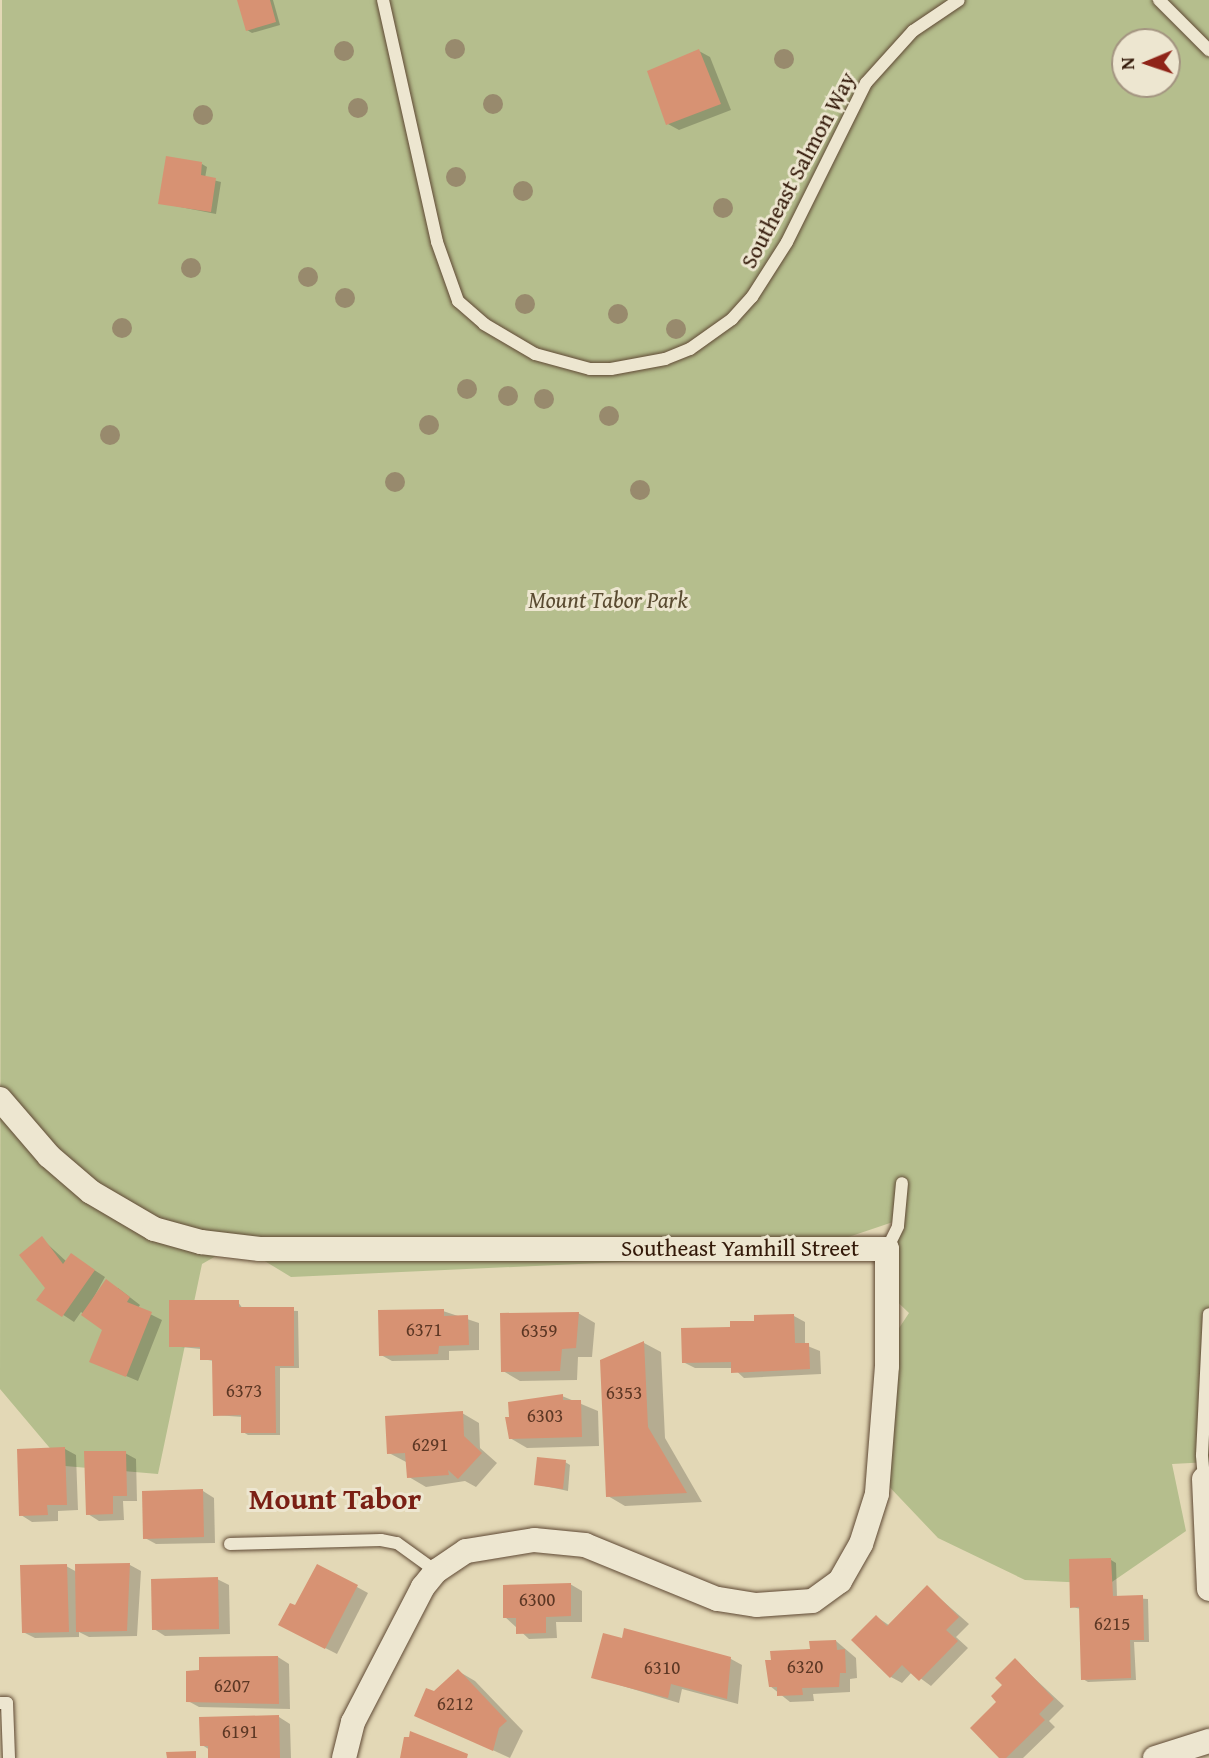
<!DOCTYPE html>
<html>
<head>
<meta charset="utf-8">
<style>
  body { margin:0 }
  #map { position:relative; width:1209px; height:1758px; overflow:hidden; background:#e3d8b6; font-family:"Gentium Book Plus",serif }
  div>[style] { position:absolute }
  .green>* { inset:0; background:#b5be8d }
  .shadow>* { inset:0; background:#0003 }
  .building>* { inset:0; background:#d79273 }
  .roads { filter:drop-shadow(0 0 2px #5f4934) drop-shadow(0 0 2px #5f4934) }
  .lane>* { height:12px; margin:-6px; padding:0 6px; transform-origin:6px; border-radius:6px; background:#ede6d0 }
  .street>* { height:24px; margin:-12px; padding:0 12px; transform-origin:12px; border-radius:12px; background:#ede6d0 }
  .trees>* { width:20px; height:20px; margin:-10px; border-radius:50%; background:#988a6d }
  span { translate:-50% -50%; white-space:nowrap; text-align:center; line-height:1.15; -webkit-text-stroke:6px #ede6d0; paint-order:stroke }
  .number-label { font-size:19px; color:#5c3724 }
  .number-label span { -webkit-text-stroke-width:0 }
  .street-label { font-size:23px; color:#331909 }
  .park-label { font-size:23px; color:#5a4b31; font-style:italic }
  .district-label { font-size:30px; color:#7a1f14; font-weight:700 }
  .north { position:absolute; left:1111px; top:28px; width:70px; height:70px; box-sizing:border-box; background:#ede6d0; border:2px solid #a39480; border-radius:50%; rotate:268deg; font-size:19px; font-weight:700; line-height:28px; text-align:center; color:#331909 }
  .north::after { content:''; display:block; margin:auto; width:24px; height:32px; background:#8f2418; clip-path:polygon(50% 0,100% 100%,50% 72%,0 100%) }
</style>
</head>
<body>
<div id="map">
  <div class="green">
    <i style="clip-path:polygon(evenodd,2px 0,1209px 0,1209px 1462px,1172px 1464px,1186px 1531px,1109px 1584px,1025px 1580px,938px 1538px,881px 1478px,878px 1360px,909px 1313px,883px 1288px,896px 1221px,798px 1254px,291px 1277px,237px 1244px,202px 1264px,158px 1474px,65px 1466px,0 1389px,2px 0,1125px 42px,1167px 42px,1167px 84px,1125px 84px,1125px 42px)"></i>
  </div>
  <div class="shadow">
    <i style="clip-path:polygon(239px 0,273px 0,280px 25px,252px 33px,247px 30px)"></i>
    <i style="clip-path:polygon(699px 51px,710px 57px,731px 110px,679px 130px,668px 124px)"></i>
    <i style="clip-path:polygon(202px 164px,207px 167px,205px 178px,221px 182px,216px 214px,160px 203px)"></i>
    <i style="clip-path:polygon(42px 1239px,67px 1262px,82px 1262px,105px 1277px,89px 1306px,118px 1288px,140px 1305px,138px 1308px,162px 1320px,138px 1381px,91px 1361px,104px 1329px,81px 1312px,74px 1322px,39px 1299px,47px 1288px)"></i>
    <i style="clip-path:polygon(238px 1302px,243px 1309px,298px 1311px,299px 1368px,280px 1368px,280px 1435px,248px 1435px,243px 1432px,243px 1417px,215px 1415px,214px 1361px,202px 1359px,201px 1349px,171px 1346px)"></i>
    <i style="clip-path:polygon(443px 1311px,479px 1323px,479px 1350px,449px 1351px,449px 1360px,392px 1361px,381px 1355px)"></i>
    <i style="clip-path:polygon(578px 1313px,595px 1323px,592px 1357px,578px 1357px,577px 1380px,520px 1381px,503px 1371px)"></i>
    <i style="clip-path:polygon(794px 1316px,805px 1322px,805px 1345px,820px 1351px,821px 1374px,744px 1378px,733px 1368px,695px 1368px,683px 1362px,732px 1328px)"></i>
    <i style="clip-path:polygon(644px 1343px,661px 1352px,665px 1438px,702px 1502px,625px 1506px,608px 1496px,601px 1361px)"></i>
    <i style="clip-path:polygon(562px 1396px,598px 1411px,599px 1446px,527px 1448px,510px 1438px)"></i>
    <i style="clip-path:polygon(462px 1413px,479px 1423px,480px 1448px,497px 1463px,476px 1487px,465px 1481px,426px 1487px,409px 1477px,408px 1463px,389px 1453px)"></i>
    <i style="clip-path:polygon(65px 1449px,76px 1455px,78px 1510px,58px 1511px,58px 1521px,32px 1522px,21px 1515px)"></i>
    <i style="clip-path:polygon(125px 1453px,136px 1459px,137px 1501px,123px 1501px,124px 1520px,99px 1521px,88px 1514px)"></i>
    <i style="clip-path:polygon(565px 1462px,570px 1465px,568px 1491px,535px 1484px)"></i>
    <i style="clip-path:polygon(203px 1491px,214px 1498px,215px 1543px,156px 1544px,145px 1538px)"></i>
    <i style="clip-path:polygon(1111px 1560px,1116px 1563px,1117px 1597px,1148px 1599px,1149px 1642px,1134px 1642px,1136px 1680px,1088px 1682px,1083px 1679px,1081px 1609px,1072px 1607px)"></i>
    <i style="clip-path:polygon(130px 1565px,141px 1571px,137px 1636px,89px 1637px,79px 1632px,79px 1637px,35px 1638px,23px 1632px,66px 1566px,77px 1572px)"></i>
    <i style="clip-path:polygon(217px 1579px,229px 1585px,230px 1634px,165px 1636px,154px 1629px)"></i>
    <i style="clip-path:polygon(570px 1584px,582px 1591px,582px 1622px,556px 1622px,557px 1638px,529px 1639px,505px 1617px)"></i>
    <i style="clip-path:polygon(357px 1587px,368px 1593px,337px 1654px,292px 1631px,296px 1608px)"></i>
    <i style="clip-path:polygon(927px 1587px,969px 1624px,956px 1637px,968px 1648px,931px 1686px,912px 1672px,902px 1683px,891px 1677px,877px 1617px,890px 1626px)"></i>
    <i style="clip-path:polygon(836px 1641px,856px 1658px,857px 1678px,850px 1679px,850px 1692px,813px 1694px,814px 1701px,790px 1702px,770px 1686px,767px 1662px)"></i>
    <i style="clip-path:polygon(278px 1657px,289px 1664px,290px 1709px,199px 1707px,188px 1701px)"></i>
    <i style="clip-path:polygon(731px 1659px,742px 1665px,738px 1704px,682px 1689px,679px 1703px,593px 1677px)"></i>
    <i style="clip-path:polygon(1015px 1660px,1064px 1706px,1049px 1721px,1055px 1727px,1023px 1758px,1002px 1758px,999px 1702px)"></i>
    <i style="clip-path:polygon(458px 1671px,475px 1681px,523px 1731px,510px 1758px,416px 1715px)"></i>
    <i style="clip-path:polygon(279px 1717px,290px 1724px,291px 1758px,210px 1758px,210px 1750px,202px 1745px)"></i>
  </div>
  <div class="building">
    <i style="clip-path:polygon(237px 0,270px 0,276px 22px,246px 31px)"></i>
    <i style="clip-path:polygon(699px 49px,721px 104px,666px 125px,647px 71px)"></i>
    <i style="clip-path:polygon(166px 156px,202px 162px,201px 175px,216px 178px,211px 212px,158px 204px)"></i>
    <i style="clip-path:polygon(42px 1236px,63px 1264px,71px 1253px,95px 1270px,62px 1317px,36px 1300px,45px 1288px,19px 1255px)"></i>
    <i style="clip-path:polygon(106px 1279px,130px 1297px,127px 1302px,152px 1312px,126px 1377px,89px 1362px,102px 1330px,81px 1315px)"></i>
    <i style="clip-path:polygon(169px 1300px,239px 1300px,239px 1307px,294px 1307px,294px 1366px,275px 1366px,276px 1433px,241px 1433px,241px 1415px,213px 1416px,212px 1360px,200px 1360px,200px 1347px,169px 1347px)"></i>
    <i style="clip-path:polygon(444px 1309px,444px 1316px,468px 1315px,469px 1345px,439px 1346px,438px 1354px,379px 1356px,378px 1310px)"></i>
    <i style="clip-path:polygon(579px 1312px,576px 1348px,562px 1349px,560px 1371px,501px 1372px,500px 1313px)"></i>
    <i style="clip-path:polygon(794px 1314px,795px 1343px,809px 1343px,810px 1369px,731px 1373px,731px 1362px,682px 1363px,681px 1328px,730px 1327px,730px 1321px,754px 1321px,754px 1315px)"></i>
    <i style="clip-path:polygon(644px 1341px,648px 1427px,687px 1493px,606px 1497px,600px 1360px)"></i>
    <i style="clip-path:polygon(563px 1394px,563px 1400px,581px 1400px,582px 1437px,509px 1439px,505px 1417px,509px 1417px,508px 1402px)"></i>
    <i style="clip-path:polygon(463px 1411px,464px 1436px,482px 1453px,458px 1479px,448px 1470px,449px 1475px,407px 1478px,405px 1453px,387px 1454px,385px 1416px)"></i>
    <i style="clip-path:polygon(65px 1447px,67px 1505px,47px 1505px,48px 1515px,19px 1516px,17px 1449px)"></i>
    <i style="clip-path:polygon(84px 1451px,126px 1451px,127px 1496px,113px 1496px,113px 1514px,86px 1515px)"></i>
    <i style="clip-path:polygon(537px 1457px,566px 1460px,563px 1489px,534px 1485px)"></i>
    <i style="clip-path:polygon(203px 1489px,204px 1537px,143px 1539px,142px 1491px)"></i>
    <i style="clip-path:polygon(1111px 1558px,1113px 1596px,1143px 1595px,1144px 1640px,1130px 1640px,1131px 1678px,1081px 1680px,1079px 1607px,1070px 1608px,1069px 1559px)"></i>
    <i style="clip-path:polygon(130px 1563px,127px 1631px,76px 1632px,75px 1564px)"></i>
    <i style="clip-path:polygon(67px 1564px,69px 1632px,22px 1633px,20px 1565px)"></i>
    <i style="clip-path:polygon(317px 1564px,358px 1585px,325px 1649px,278px 1625px,290px 1603px,295px 1605px)"></i>
    <i style="clip-path:polygon(218px 1577px,219px 1629px,152px 1630px,151px 1579px)"></i>
    <i style="clip-path:polygon(571px 1583px,571px 1616px,546px 1617px,546px 1633px,516px 1634px,516px 1618px,503px 1618px,503px 1585px)"></i>
    <i style="clip-path:polygon(927px 1585px,959px 1617px,946px 1630px,958px 1641px,919px 1681px,902px 1665px,890px 1678px,851px 1640px,876px 1615px,887px 1626px)"></i>
    <i style="clip-path:polygon(624px 1628px,731px 1657px,727px 1699px,671px 1684px,668px 1698px,591px 1678px,603px 1633px,622px 1638px)"></i>
    <i style="clip-path:polygon(836px 1640px,837px 1650px,845px 1649px,846px 1673px,840px 1673px,839px 1687px,802px 1688px,803px 1695px,777px 1696px,777px 1687px,769px 1687px,765px 1660px,771px 1660px,770px 1651px,810px 1649px,809px 1641px)"></i>
    <i style="clip-path:polygon(278px 1656px,279px 1704px,186px 1702px,186px 1671px,199px 1670px,199px 1657px)"></i>
    <i style="clip-path:polygon(1015px 1658px,1054px 1699px,1039px 1714px,1045px 1720px,1006px 1758px,999px 1758px,970px 1728px,996px 1702px,991px 1696px,1002px 1685px,995px 1678px)"></i>
    <i style="clip-path:polygon(458px 1669px,507px 1721px,499px 1728px,493px 1751px,414px 1716px,426px 1688px,434px 1691px)"></i>
    <i style="clip-path:polygon(279px 1715px,280px 1758px,208px 1758px,208px 1746px,200px 1746px,199px 1717px)"></i>
    <i style="clip-path:polygon(410px 1731px,468px 1754px,467px 1758px,400px 1758px,404px 1737px,409px 1737px)"></i>
    <i style="clip-path:polygon(196px 1751px,196px 1758px,167px 1758px,166px 1752px)"></i>
  </div>
  <div class="roads">
    <div class="lane">
      <i style="left:383px;top:0;width:248px;rotate:77.4deg"></i>
      <i style="left:437px;top:242px;width:63px;rotate:70.4deg"></i>
      <i style="left:458px;top:301px;width:35px;rotate:41deg"></i>
      <i style="left:484px;top:324px;width:59px;rotate:30.5deg"></i>
      <i style="left:535px;top:354px;width:57px;rotate:15.3deg"></i>
      <i style="left:590px;top:369px;width:21px"></i>
      <i style="left:611px;top:369px;width:55px;rotate:-10.5deg"></i>
      <i style="left:665px;top:359px;width:27px;rotate:-22deg"></i>
      <i style="left:690px;top:349px;width:52px;rotate:-35.5deg"></i>
      <i style="left:732px;top:319px;width:30px;rotate:-48deg"></i>
      <i style="left:752px;top:297px;width:65px;rotate:-57.5deg"></i>
      <i style="left:787px;top:242px;width:178px;rotate:-63.6deg"></i>
      <i style="left:866px;top:83px;width:70px;rotate:-47.9deg"></i>
      <i style="left:913px;top:31px;width:55px;rotate:-34deg"></i>
      <i style="left:1159px;top:0;width:71px;rotate:45deg"></i>
      <i style="left:887px;top:1249px;width:25px;rotate:-64deg"></i>
      <i style="left:898px;top:1226px;width:43px;rotate:-84.7deg"></i>
      <i style="left:1209px;top:1479px;width:5px;rotate:180deg"></i>
      <i style="left:1204px;top:1479px;width:24px;rotate:-95deg"></i>
      <i style="left:1202px;top:1455px;width:141px;rotate:-87.2deg"></i>
      <i style="left:230px;top:1544px;width:151px;rotate:-1.5deg"></i>
      <i style="left:381px;top:1540px;width:16px;rotate:11deg"></i>
      <i style="left:397px;top:1543px;width:48px;rotate:35.7deg"></i>
      <i style="left:0;top:1703px;width:7px"></i>
      <i style="left:7px;top:1703px;width:55px;rotate:87.9deg"></i>
    </div>
    <div class="street">
      <i style="left:0;top:1099px;width:75px;rotate:49.3deg"></i>
      <i style="left:49px;top:1156px;width:55px;rotate:40.6deg"></i>
      <i style="left:91px;top:1192px;width:73px;rotate:30.4deg"></i>
      <i style="left:154px;top:1229px;width:49px;rotate:15.5deg"></i>
      <i style="left:201px;top:1242px;width:59px;rotate:6.8deg"></i>
      <i style="left:260px;top:1249px;width:627px"></i>
      <i style="left:887px;top:1249px;width:117px;rotate:90deg"></i>
      <i style="left:887px;top:1366px;width:128px;rotate:94.5deg"></i>
      <i style="left:877px;top:1494px;width:52px;rotate:107.7deg"></i>
      <i style="left:861px;top:1544px;width:43px;rotate:119.6deg"></i>
      <i style="left:840px;top:1581px;width:34px;rotate:144deg"></i>
      <i style="left:812px;top:1601px;width:56px;rotate:175.9deg"></i>
      <i style="left:756px;top:1605px;width:39px;rotate:-171deg"></i>
      <i style="left:717px;top:1599px;width:143px;rotate:-157.8deg"></i>
      <i style="left:585px;top:1545px;width:51px;rotate:-174.4deg"></i>
      <i style="left:534px;top:1540px;width:69px;rotate:170.8deg"></i>
      <i style="left:466px;top:1551px;width:36px;rotate:146deg"></i>
      <i style="left:436px;top:1571px;width:21px;rotate:129deg"></i>
      <i style="left:423px;top:1587px;width:152px;rotate:117.4deg"></i>
      <i style="left:353px;top:1722px;width:37px;rotate:104deg"></i>
      <i style="left:1204px;top:1479px;width:110px;rotate:87.4deg"></i>
      <i style="left:1155px;top:1758px;width:57px;rotate:-17.5deg"></i>
    </div>
  </div>
  <div class="trees">
    <i style="left:455px;top:49px"></i>
    <i style="left:344px;top:51px"></i>
    <i style="left:784px;top:59px"></i>
    <i style="left:493px;top:104px"></i>
    <i style="left:358px;top:108px"></i>
    <i style="left:203px;top:115px"></i>
    <i style="left:456px;top:177px"></i>
    <i style="left:523px;top:191px"></i>
    <i style="left:723px;top:208px"></i>
    <i style="left:191px;top:268px"></i>
    <i style="left:308px;top:277px"></i>
    <i style="left:345px;top:298px"></i>
    <i style="left:525px;top:304px"></i>
    <i style="left:618px;top:314px"></i>
    <i style="left:122px;top:328px"></i>
    <i style="left:676px;top:329px"></i>
    <i style="left:467px;top:389px"></i>
    <i style="left:508px;top:396px"></i>
    <i style="left:544px;top:399px"></i>
    <i style="left:609px;top:416px"></i>
    <i style="left:429px;top:425px"></i>
    <i style="left:110px;top:435px"></i>
    <i style="left:395px;top:482px"></i>
    <i style="left:640px;top:490px"></i>
  </div>
  <div class="number-label">
    <span style="left:424px;top:1330px">6371</span>
    <span style="left:539px;top:1331px">6359</span>
    <span style="left:244px;top:1391px">6373</span>
    <span style="left:624px;top:1393px">6353</span>
    <span style="left:545px;top:1416px">6303</span>
    <span style="left:430px;top:1445px">6291</span>
    <span style="left:537px;top:1600px">6300</span>
    <span style="left:1112px;top:1624px">6215</span>
    <span style="left:805px;top:1667px">6320</span>
    <span style="left:662px;top:1668px">6310</span>
    <span style="left:232px;top:1686px">6207</span>
    <span style="left:455px;top:1704px">6212</span>
    <span style="left:240px;top:1732px">6191</span>
  </div>
  <div class="street-label">
    <span style="left:798px;top:170px;rotate:-62deg">Southeast Salmon Way</span>
    <span style="left:740px;top:1248px">Southeast Yamhill Street</span>
  </div>
  <div class="park-label">
    <span style="left:608px;top:600px">Mount Tabor Park</span>
  </div>
  <div class="district-label">
    <span style="left:335px;top:1498px">Mount Tabor</span>
  </div>
  <div class="north">N</div>
</div>
</body>
</html>
